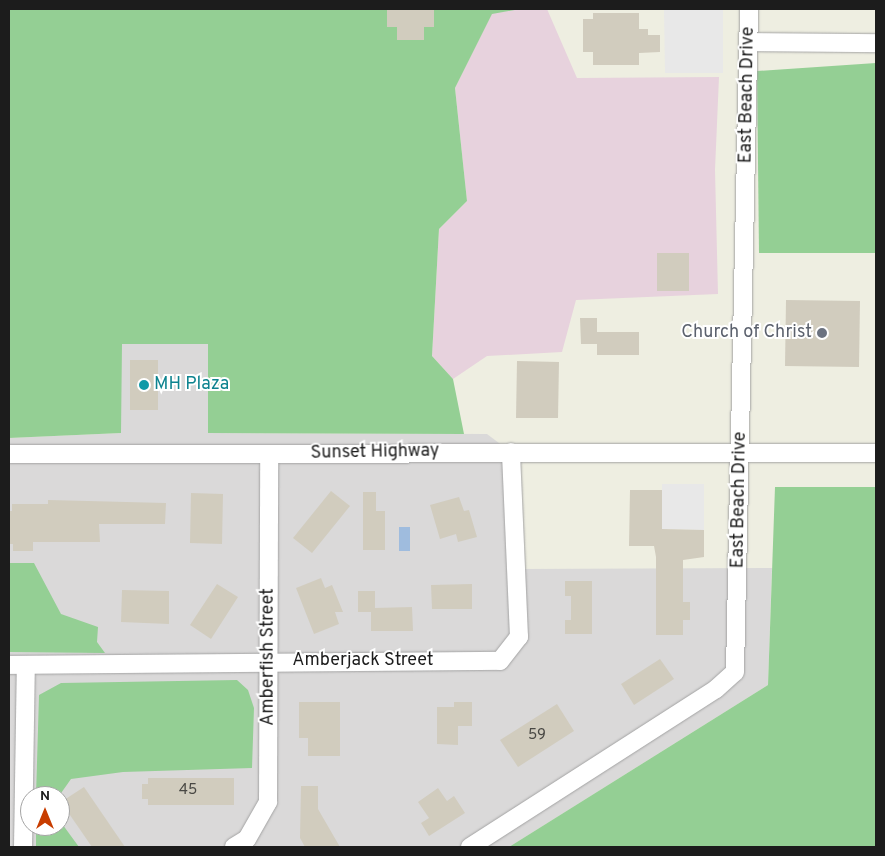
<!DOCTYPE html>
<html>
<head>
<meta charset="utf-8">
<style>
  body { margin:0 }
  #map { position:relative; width:885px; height:856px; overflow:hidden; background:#eeeee1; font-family:Overpass,sans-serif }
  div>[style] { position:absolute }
  .residential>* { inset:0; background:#dad9d9 }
  .industrial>* { inset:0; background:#e7d2dd }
  .forest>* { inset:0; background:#94cf94 }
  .parking>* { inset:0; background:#e8e8e8 }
  .water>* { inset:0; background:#9fbcde }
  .building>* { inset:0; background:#d1ccbe }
  .roads { filter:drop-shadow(0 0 1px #a3a3a3) drop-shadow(0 0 1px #a3a3a3) }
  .minor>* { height:18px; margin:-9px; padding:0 9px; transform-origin:9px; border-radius:9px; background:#fff }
  .dots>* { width:14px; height:14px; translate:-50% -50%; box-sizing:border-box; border:2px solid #fff; border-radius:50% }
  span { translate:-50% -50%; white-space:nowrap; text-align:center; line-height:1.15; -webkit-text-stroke:4px #fff; paint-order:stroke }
  .number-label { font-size:15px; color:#494844 }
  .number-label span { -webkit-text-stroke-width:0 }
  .street-label { font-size:18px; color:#1c1c1c }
  .worship-label { font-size:18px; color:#5b616d }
  .right { translate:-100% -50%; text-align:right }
  .culture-label { font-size:18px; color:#0d838f }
  .left { translate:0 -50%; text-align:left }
  .frame { position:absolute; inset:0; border:10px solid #1c1c1c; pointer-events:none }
  .north { position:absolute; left:20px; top:786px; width:50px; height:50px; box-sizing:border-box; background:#fff; border:1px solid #a4a4a4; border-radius:50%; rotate:0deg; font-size:14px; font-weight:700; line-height:20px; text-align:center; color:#1c1c1c }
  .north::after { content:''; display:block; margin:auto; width:18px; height:22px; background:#c83d00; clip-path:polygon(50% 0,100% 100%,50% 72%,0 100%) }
</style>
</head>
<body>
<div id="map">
  <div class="residential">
    <i style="clip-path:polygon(evenodd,121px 344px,208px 344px,208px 433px,487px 434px,511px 452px,516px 569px,772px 568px,768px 685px,509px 847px,9px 847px,9px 438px,121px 433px,121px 344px,30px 796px,60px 796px,60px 826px,30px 826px,30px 796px)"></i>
  </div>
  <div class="industrial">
    <i style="clip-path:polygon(520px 9px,547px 9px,577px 78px,719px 77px,715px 170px,718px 294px,576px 300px,562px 352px,487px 356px,453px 379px,432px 356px,439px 229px,467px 201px,455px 88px,492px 13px)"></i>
  </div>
  <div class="forest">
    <i style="clip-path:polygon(9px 9px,520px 9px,492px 14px,455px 88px,467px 201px,439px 229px,432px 356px,453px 379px,464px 434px,208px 433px,208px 344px,122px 344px,121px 433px,9px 438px)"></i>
    <i style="clip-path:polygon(876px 63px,876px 253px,759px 253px,757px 71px)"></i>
    <i style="clip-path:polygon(775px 487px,876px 487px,876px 847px,509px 847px,768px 685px)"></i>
    <i style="clip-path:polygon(9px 563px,34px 563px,61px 614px,98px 627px,97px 642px,105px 653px,9px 652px)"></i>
    <i style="clip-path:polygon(237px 680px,248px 690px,254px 708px,252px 768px,123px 772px,71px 779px,59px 796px,36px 796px,39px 695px,61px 683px)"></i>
    <i style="clip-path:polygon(60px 821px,79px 847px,36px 847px,36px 826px,60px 826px)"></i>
  </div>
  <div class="parking">
    <i style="clip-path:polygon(664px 9px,723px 9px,723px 73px,665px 73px)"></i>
    <i style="clip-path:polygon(662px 484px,704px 484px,704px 530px,662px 529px)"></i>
  </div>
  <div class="water">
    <i style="clip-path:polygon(399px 527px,410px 527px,410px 551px,399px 551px)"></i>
  </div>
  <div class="building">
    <i style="clip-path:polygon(387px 9px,434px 9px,434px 27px,424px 27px,424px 40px,397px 40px,397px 27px,387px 27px)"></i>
    <i style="clip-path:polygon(593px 13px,639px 13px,639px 29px,648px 29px,648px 35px,660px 35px,660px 52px,639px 53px,639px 65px,593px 65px,593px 52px,583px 52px,583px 19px,593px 19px)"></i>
    <i style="clip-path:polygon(657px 253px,689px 253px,689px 291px,657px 291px)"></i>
    <i style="clip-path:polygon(786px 300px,860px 301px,859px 367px,785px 366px)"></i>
    <i style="clip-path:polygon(580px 318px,597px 318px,597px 332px,639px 332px,639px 355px,597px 355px,597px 344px,581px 344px)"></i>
    <i style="clip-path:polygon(130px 360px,158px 360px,158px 410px,130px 410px)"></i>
    <i style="clip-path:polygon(517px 361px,559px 362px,558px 418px,516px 418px)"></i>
    <i style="clip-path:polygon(630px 490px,662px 490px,662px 529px,704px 530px,704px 557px,683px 560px,683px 602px,690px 602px,690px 620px,683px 620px,683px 635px,656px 635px,656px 557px,654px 546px,629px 546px)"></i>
    <i style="clip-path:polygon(331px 491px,350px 506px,312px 553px,293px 538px)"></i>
    <i style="clip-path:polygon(363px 492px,376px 492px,376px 511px,385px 511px,385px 550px,363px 550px)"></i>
    <i style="clip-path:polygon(191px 493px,223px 494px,222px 544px,190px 543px)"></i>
    <i style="clip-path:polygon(459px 497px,464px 511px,469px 510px,477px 537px,458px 542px,456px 534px,440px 539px,430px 505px)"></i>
    <i style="clip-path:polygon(48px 500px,166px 503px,165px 524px,99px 524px,100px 542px,33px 542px,33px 551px,13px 551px,13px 544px,9px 544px,9px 511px,12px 511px,12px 504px,48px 504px)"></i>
    <i style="clip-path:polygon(321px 578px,325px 588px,332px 585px,343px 612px,335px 612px,339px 624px,314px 634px,296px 588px)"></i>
    <i style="clip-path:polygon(565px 581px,592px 581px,592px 634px,565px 634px,565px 620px,571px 620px,571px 596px,565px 596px)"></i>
    <i style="clip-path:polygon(217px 584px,238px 597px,211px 639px,190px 625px)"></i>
    <i style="clip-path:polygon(472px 584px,472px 609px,432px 609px,431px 585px)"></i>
    <i style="clip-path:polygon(122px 590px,169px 591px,169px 624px,121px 622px)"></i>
    <i style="clip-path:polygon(358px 591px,375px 591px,375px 608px,412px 607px,413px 631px,371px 631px,371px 612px,358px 612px)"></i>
    <i style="clip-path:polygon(660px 659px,674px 679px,634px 705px,621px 684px)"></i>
    <i style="clip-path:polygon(299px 702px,340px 702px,340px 756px,308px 756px,308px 738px,299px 738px)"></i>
    <i style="clip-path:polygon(454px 702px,472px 702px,472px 726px,458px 726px,458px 745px,437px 744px,437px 707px,454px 707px)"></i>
    <i style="clip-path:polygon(557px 704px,574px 731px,518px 767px,500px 740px)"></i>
    <i style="clip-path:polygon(148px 778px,234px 778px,234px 805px,148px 805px,148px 799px,142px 799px,142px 784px,148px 784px)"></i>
    <i style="clip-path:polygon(301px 786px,318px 786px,318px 809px,340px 847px,305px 847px,300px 838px)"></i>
    <i style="clip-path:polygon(84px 787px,125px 847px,92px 847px,61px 802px)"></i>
    <i style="clip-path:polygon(438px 788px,447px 801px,454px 796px,465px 813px,429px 836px,421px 823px,429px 818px,418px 802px)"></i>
  </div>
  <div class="roads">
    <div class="minor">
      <i style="left:749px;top:42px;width:127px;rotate:0.5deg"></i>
      <i style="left:9px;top:454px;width:867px;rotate:-0.07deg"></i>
      <i style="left:9px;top:665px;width:491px;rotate:-0.5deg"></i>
      <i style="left:500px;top:661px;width:31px;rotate:-52deg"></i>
      <i style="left:519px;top:637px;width:185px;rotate:-92.5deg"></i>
      <i style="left:23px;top:847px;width:182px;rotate:-89.1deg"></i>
      <i style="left:234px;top:847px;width:15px;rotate:-32deg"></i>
      <i style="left:247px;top:839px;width:43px;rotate:-60.4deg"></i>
      <i style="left:268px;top:802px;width:348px;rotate:-89.8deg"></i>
      <i style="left:470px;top:847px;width:292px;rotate:-32.7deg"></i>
      <i style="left:716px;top:689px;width:25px;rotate:-42deg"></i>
      <i style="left:735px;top:672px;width:663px;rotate:-88.79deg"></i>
    </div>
  </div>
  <div class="dots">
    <i style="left:822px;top:333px;background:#6b7280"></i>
    <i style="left:144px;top:385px;background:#0f9aa8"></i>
  </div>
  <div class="number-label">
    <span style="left:537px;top:736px">59</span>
    <span style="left:188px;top:791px">45</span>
  </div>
  <div class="street-label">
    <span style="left:748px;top:95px;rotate:-89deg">East Beach Drive</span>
    <span style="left:375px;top:453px;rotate:-1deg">Sunset Highway</span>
    <span style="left:740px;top:500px;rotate:-89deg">East Beach Drive</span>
    <span style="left:269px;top:657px;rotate:-90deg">Amberfish Street</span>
    <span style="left:363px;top:661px">Amberjack Street</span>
  </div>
  <div class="worship-label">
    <span class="right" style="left:812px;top:333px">Church of Christ</span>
  </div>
  <div class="culture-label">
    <span class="left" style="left:154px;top:385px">MH Plaza</span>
  </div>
  <div class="frame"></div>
  <div class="north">N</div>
</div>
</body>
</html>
